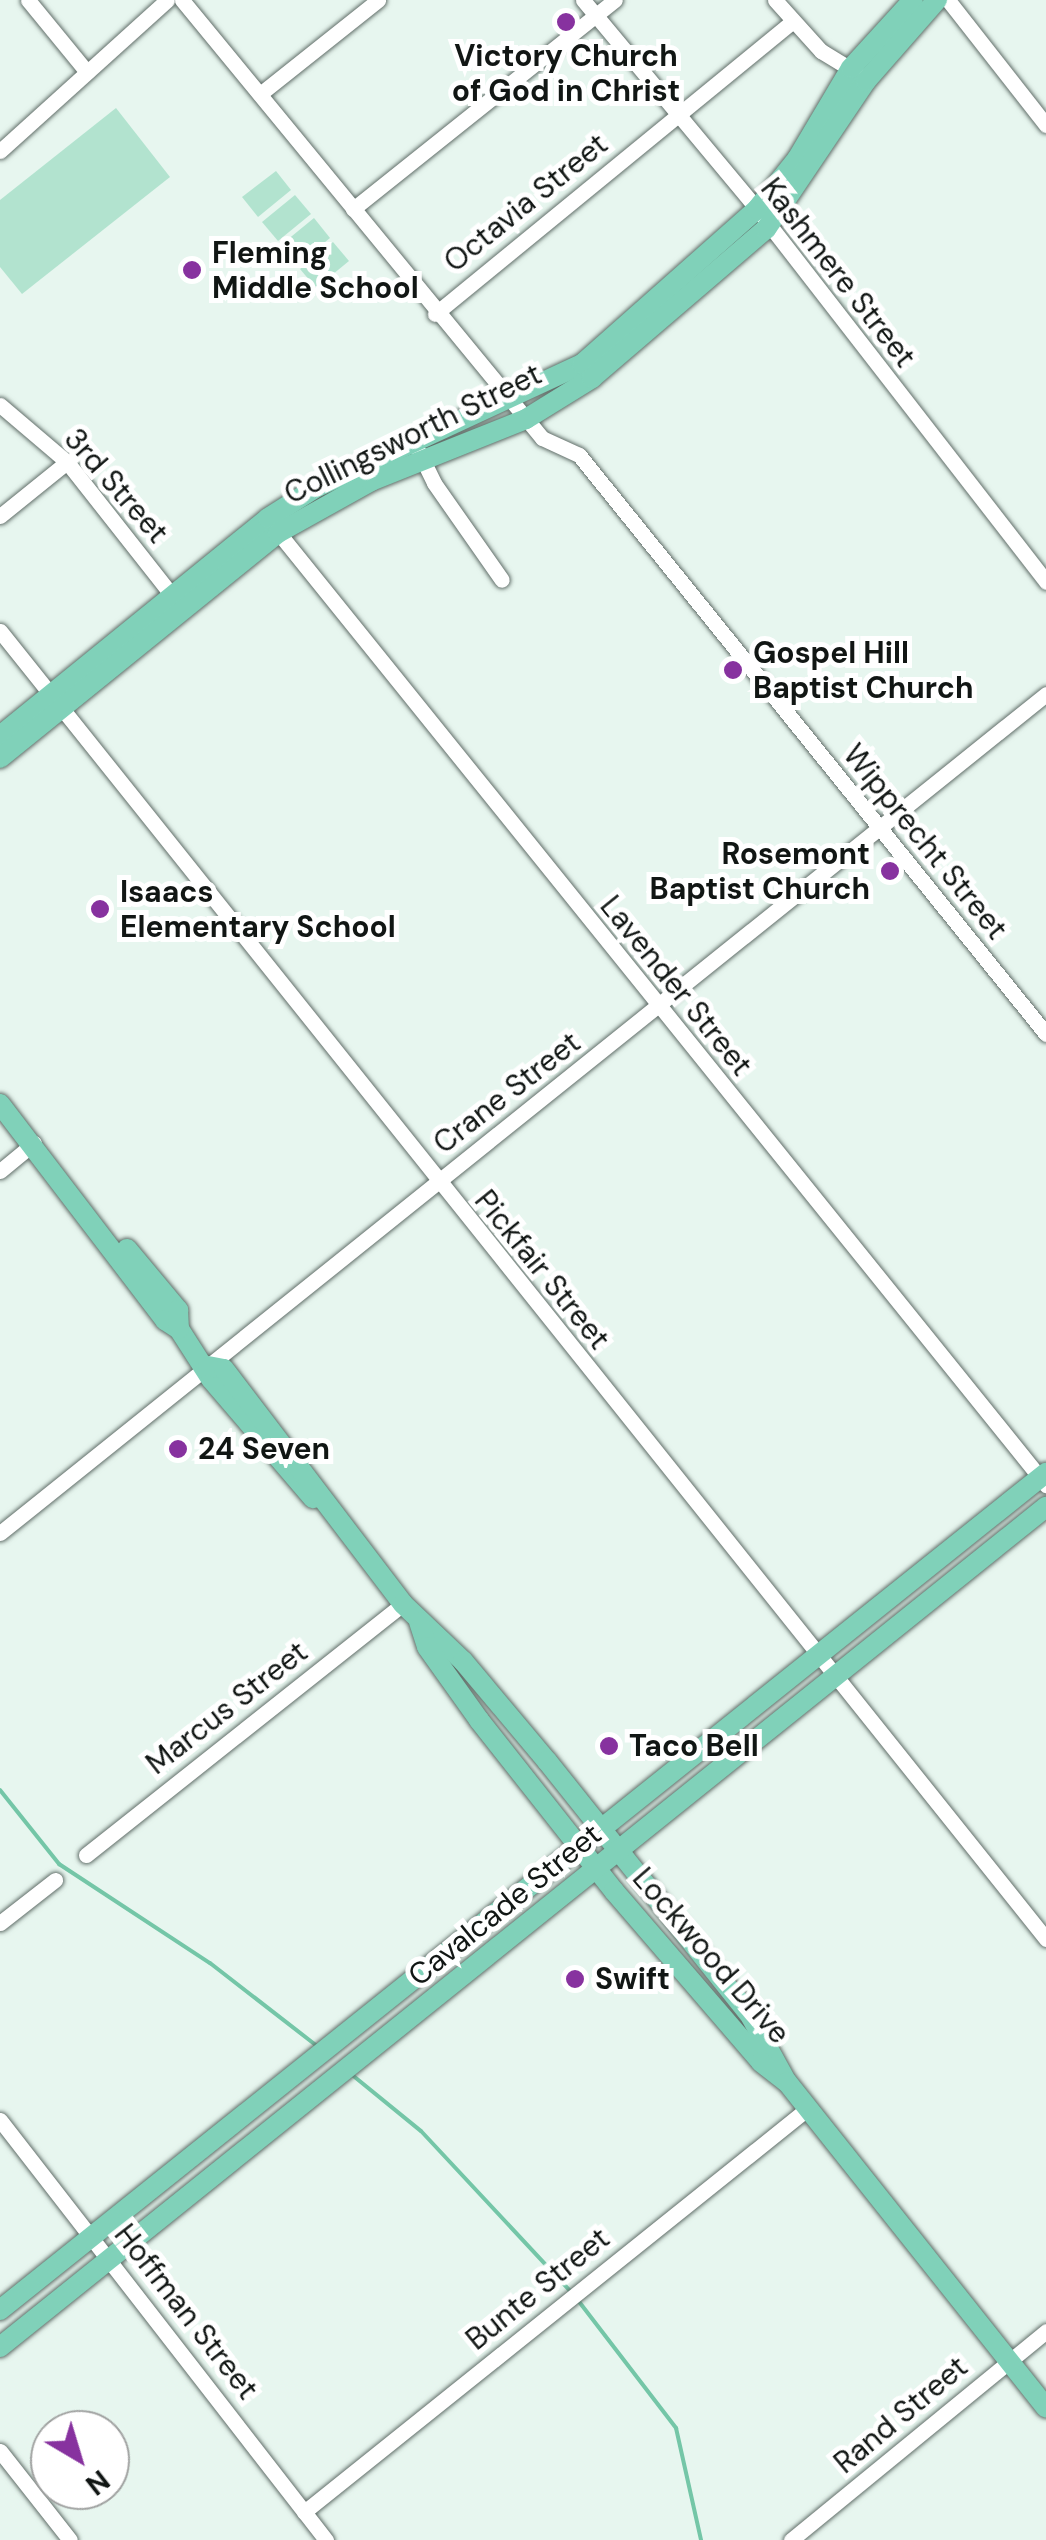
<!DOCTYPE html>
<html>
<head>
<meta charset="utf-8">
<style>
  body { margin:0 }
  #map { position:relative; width:1046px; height:2540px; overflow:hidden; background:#e7f6ef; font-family:"DM Sans",sans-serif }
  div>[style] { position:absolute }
  .green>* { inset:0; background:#b2e3cf }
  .stream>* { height:4px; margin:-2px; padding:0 2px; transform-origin:2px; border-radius:2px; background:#74c6a7 }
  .roads { filter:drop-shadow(0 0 2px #616e69) drop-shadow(0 0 2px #616e69) }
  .minor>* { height:15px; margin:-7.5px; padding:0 7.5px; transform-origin:7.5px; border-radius:7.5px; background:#fff }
  .major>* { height:20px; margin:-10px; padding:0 10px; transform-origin:10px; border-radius:10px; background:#80d1b9 }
  .dots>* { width:28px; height:28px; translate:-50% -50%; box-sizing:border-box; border:5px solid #fff; border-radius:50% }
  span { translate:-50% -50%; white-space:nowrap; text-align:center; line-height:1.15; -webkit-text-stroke:10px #fff; paint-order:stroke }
  .poi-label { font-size:30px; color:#111614; font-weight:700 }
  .left { translate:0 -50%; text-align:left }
  .right { translate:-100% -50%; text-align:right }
  .street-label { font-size:30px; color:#111614 }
  .north { position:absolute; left:30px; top:2410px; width:100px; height:100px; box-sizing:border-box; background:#fff; border:2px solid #a0a2a1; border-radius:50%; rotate:142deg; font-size:28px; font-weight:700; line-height:40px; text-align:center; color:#111614 }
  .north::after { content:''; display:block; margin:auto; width:35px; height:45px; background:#87329f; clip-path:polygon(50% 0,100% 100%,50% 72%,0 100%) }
</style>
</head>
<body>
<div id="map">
  <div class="green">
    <i style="clip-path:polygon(116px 108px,170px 177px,22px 294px,0 267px,0 200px)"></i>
    <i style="clip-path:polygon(276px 171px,291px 190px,258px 217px,242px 197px)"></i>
    <i style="clip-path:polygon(295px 195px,311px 214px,278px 241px,262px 222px)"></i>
    <i style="clip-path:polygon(314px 218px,330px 238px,297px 265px,281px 245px)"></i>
    <i style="clip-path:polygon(333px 242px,349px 261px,316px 288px,300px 269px)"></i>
  </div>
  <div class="stream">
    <i style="left:0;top:1790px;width:95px;rotate:51.4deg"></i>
    <i style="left:59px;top:1864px;width:181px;rotate:33.3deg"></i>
    <i style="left:210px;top:1963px;width:135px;rotate:37.8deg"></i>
    <i style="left:351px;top:2074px;width:90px;rotate:39.2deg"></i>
    <i style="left:421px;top:2131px;width:220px;rotate:47deg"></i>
    <i style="left:577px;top:2299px;width:163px;rotate:52.5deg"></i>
    <i style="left:676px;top:2428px;width:115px;rotate:77.4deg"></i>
  </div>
  <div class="roads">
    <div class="minor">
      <i style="left:28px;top:0;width:93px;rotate:50.7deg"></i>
      <i style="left:182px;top:0;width:567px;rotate:50.58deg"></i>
      <i style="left:542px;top:438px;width:41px;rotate:24.7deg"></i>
      <i style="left:579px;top:455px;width:744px;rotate:51.11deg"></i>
      <i style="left:583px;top:0;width:272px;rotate:50.2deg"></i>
      <i style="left:757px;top:209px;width:472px;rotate:52.2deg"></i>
      <i style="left:775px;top:0;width:69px;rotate:48deg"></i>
      <i style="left:821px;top:51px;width:42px;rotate:31.4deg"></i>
      <i style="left:948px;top:0;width:159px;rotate:51.9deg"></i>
      <i style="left:260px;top:94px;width:151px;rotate:-38.5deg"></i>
      <i style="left:0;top:151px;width:225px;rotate:-42.1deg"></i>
      <i style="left:353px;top:209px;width:335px;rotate:-38.6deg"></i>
      <i style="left:435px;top:314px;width:461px;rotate:-39.3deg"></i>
      <i style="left:0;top:405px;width:88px;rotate:40.4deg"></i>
      <i style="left:67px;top:462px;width:179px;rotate:51.8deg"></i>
      <i style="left:419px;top:452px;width:34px;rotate:64deg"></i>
      <i style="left:434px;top:483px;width:118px;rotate:55deg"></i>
      <i style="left:0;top:516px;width:86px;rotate:-38.9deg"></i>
      <i style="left:273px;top:526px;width:1232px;rotate:51.13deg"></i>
      <i style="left:0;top:631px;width:1675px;rotate:51.35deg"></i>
      <i style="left:0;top:1171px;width:44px;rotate:-39.5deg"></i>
      <i style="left:0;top:1533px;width:1341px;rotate:-38.73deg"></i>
      <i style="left:86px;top:1855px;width:404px;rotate:-38.4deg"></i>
      <i style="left:0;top:1923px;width:70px;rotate:-38deg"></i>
      <i style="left:0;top:2120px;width:532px;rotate:52.18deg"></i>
      <i style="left:0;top:2451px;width:113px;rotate:51.8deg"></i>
      <i style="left:304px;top:2512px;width:645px;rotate:-38.7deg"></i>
      <i style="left:791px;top:2540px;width:330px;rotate:-39.3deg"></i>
    </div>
    <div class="major">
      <i style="left:0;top:736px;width:345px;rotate:-39.1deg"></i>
      <i style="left:268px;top:518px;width:58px;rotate:-32.3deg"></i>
      <i style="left:317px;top:487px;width:292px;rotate:-24.9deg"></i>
      <i style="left:582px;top:364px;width:234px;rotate:-41.5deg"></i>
      <i style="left:757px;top:209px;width:64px;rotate:-51.3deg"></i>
      <i style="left:797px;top:159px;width:106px;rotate:-59.3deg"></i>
      <i style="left:851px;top:68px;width:92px;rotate:-47.6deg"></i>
      <i style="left:0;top:758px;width:358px;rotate:-39deg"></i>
      <i style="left:278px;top:533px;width:107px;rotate:-29.2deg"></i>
      <i style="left:371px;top:481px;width:167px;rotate:-21.8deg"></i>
      <i style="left:526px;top:419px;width:78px;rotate:-31.8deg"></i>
      <i style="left:592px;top:378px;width:229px;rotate:-40.6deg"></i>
      <i style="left:766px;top:229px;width:179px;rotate:-56deg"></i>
      <i style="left:866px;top:81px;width:108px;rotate:-48.8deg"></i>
      <i style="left:0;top:1104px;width:272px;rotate:52.6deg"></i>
      <i style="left:165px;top:1320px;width:17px;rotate:33deg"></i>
      <i style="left:179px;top:1329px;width:59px;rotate:57.4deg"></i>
      <i style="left:211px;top:1379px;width:157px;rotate:49.4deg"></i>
      <i style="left:127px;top:1249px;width:80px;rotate:50.1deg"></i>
      <i style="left:178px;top:1310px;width:19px;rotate:87deg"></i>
      <i style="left:208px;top:1366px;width:16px;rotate:11deg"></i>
      <i style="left:224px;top:1369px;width:295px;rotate:52.7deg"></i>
      <i style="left:403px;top:1604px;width:83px;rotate:43.5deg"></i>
      <i style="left:463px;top:1661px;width:131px;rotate:50deg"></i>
      <i style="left:547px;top:1761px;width:327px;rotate:51.4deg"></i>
      <i style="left:751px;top:2017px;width:73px;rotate:61.3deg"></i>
      <i style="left:419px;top:1622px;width:26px;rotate:72deg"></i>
      <i style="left:427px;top:1647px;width:90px;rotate:54.5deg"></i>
      <i style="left:479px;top:1720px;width:218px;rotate:51.7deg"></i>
      <i style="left:614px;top:1891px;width:225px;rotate:49.3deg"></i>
      <i style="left:761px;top:2062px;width:33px;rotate:38deg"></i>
      <i style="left:787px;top:2082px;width:416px;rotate:51.5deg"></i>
      <i style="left:0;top:2310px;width:1340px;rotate:-38.67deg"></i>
      <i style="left:0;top:2347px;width:1342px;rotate:-38.77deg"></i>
    </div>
  </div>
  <div class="dots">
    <i style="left:566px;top:22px;background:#87329f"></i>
    <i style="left:192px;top:270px;background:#87329f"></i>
    <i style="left:733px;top:670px;background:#87329f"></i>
    <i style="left:890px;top:871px;background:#87329f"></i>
    <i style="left:100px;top:909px;background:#87329f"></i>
    <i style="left:178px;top:1449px;background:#87329f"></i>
    <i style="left:609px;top:1746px;background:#87329f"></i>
    <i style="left:575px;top:1979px;background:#87329f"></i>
  </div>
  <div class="poi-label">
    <span style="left:566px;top:73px">Victory Church<br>of God in Christ</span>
    <span class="left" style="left:212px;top:270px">Fleming<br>Middle School</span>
    <span class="left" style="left:753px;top:670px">Gospel Hill<br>Baptist Church</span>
    <span class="right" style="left:870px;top:871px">Rosemont<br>Baptist Church</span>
    <span class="left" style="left:120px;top:909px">Isaacs<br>Elementary School</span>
    <span class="left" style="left:198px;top:1449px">24 Seven</span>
    <span class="left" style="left:629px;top:1746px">Taco Bell</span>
    <span class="left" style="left:595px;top:1979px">Swift</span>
  </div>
  <div class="street-label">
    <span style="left:526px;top:203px;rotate:-39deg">Octavia Street</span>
    <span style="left:838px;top:273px;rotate:52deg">Kashmere Street</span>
    <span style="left:413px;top:434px;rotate:-26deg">Collingsworth Street</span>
    <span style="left:116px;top:486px;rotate:49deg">3rd Street</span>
    <span style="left:925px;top:842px;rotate:51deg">Wipprecht Street</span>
    <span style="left:676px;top:986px;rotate:51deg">Lavender Street</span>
    <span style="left:507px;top:1093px;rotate:-38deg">Crane Street</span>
    <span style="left:542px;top:1270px;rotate:51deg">Pickfair Street</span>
    <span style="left:227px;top:1708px;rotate:-38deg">Marcus Street</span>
    <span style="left:505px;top:1905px;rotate:-39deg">Cavalcade Street</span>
    <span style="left:711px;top:1956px;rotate:49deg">Lockwood Drive</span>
    <span style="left:538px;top:2289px;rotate:-39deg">Bunte Street</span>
    <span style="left:186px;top:2312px;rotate:52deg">Hoffman Street</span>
    <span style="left:901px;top:2415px;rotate:-40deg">Rand Street</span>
  </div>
  <div class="north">N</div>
</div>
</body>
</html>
